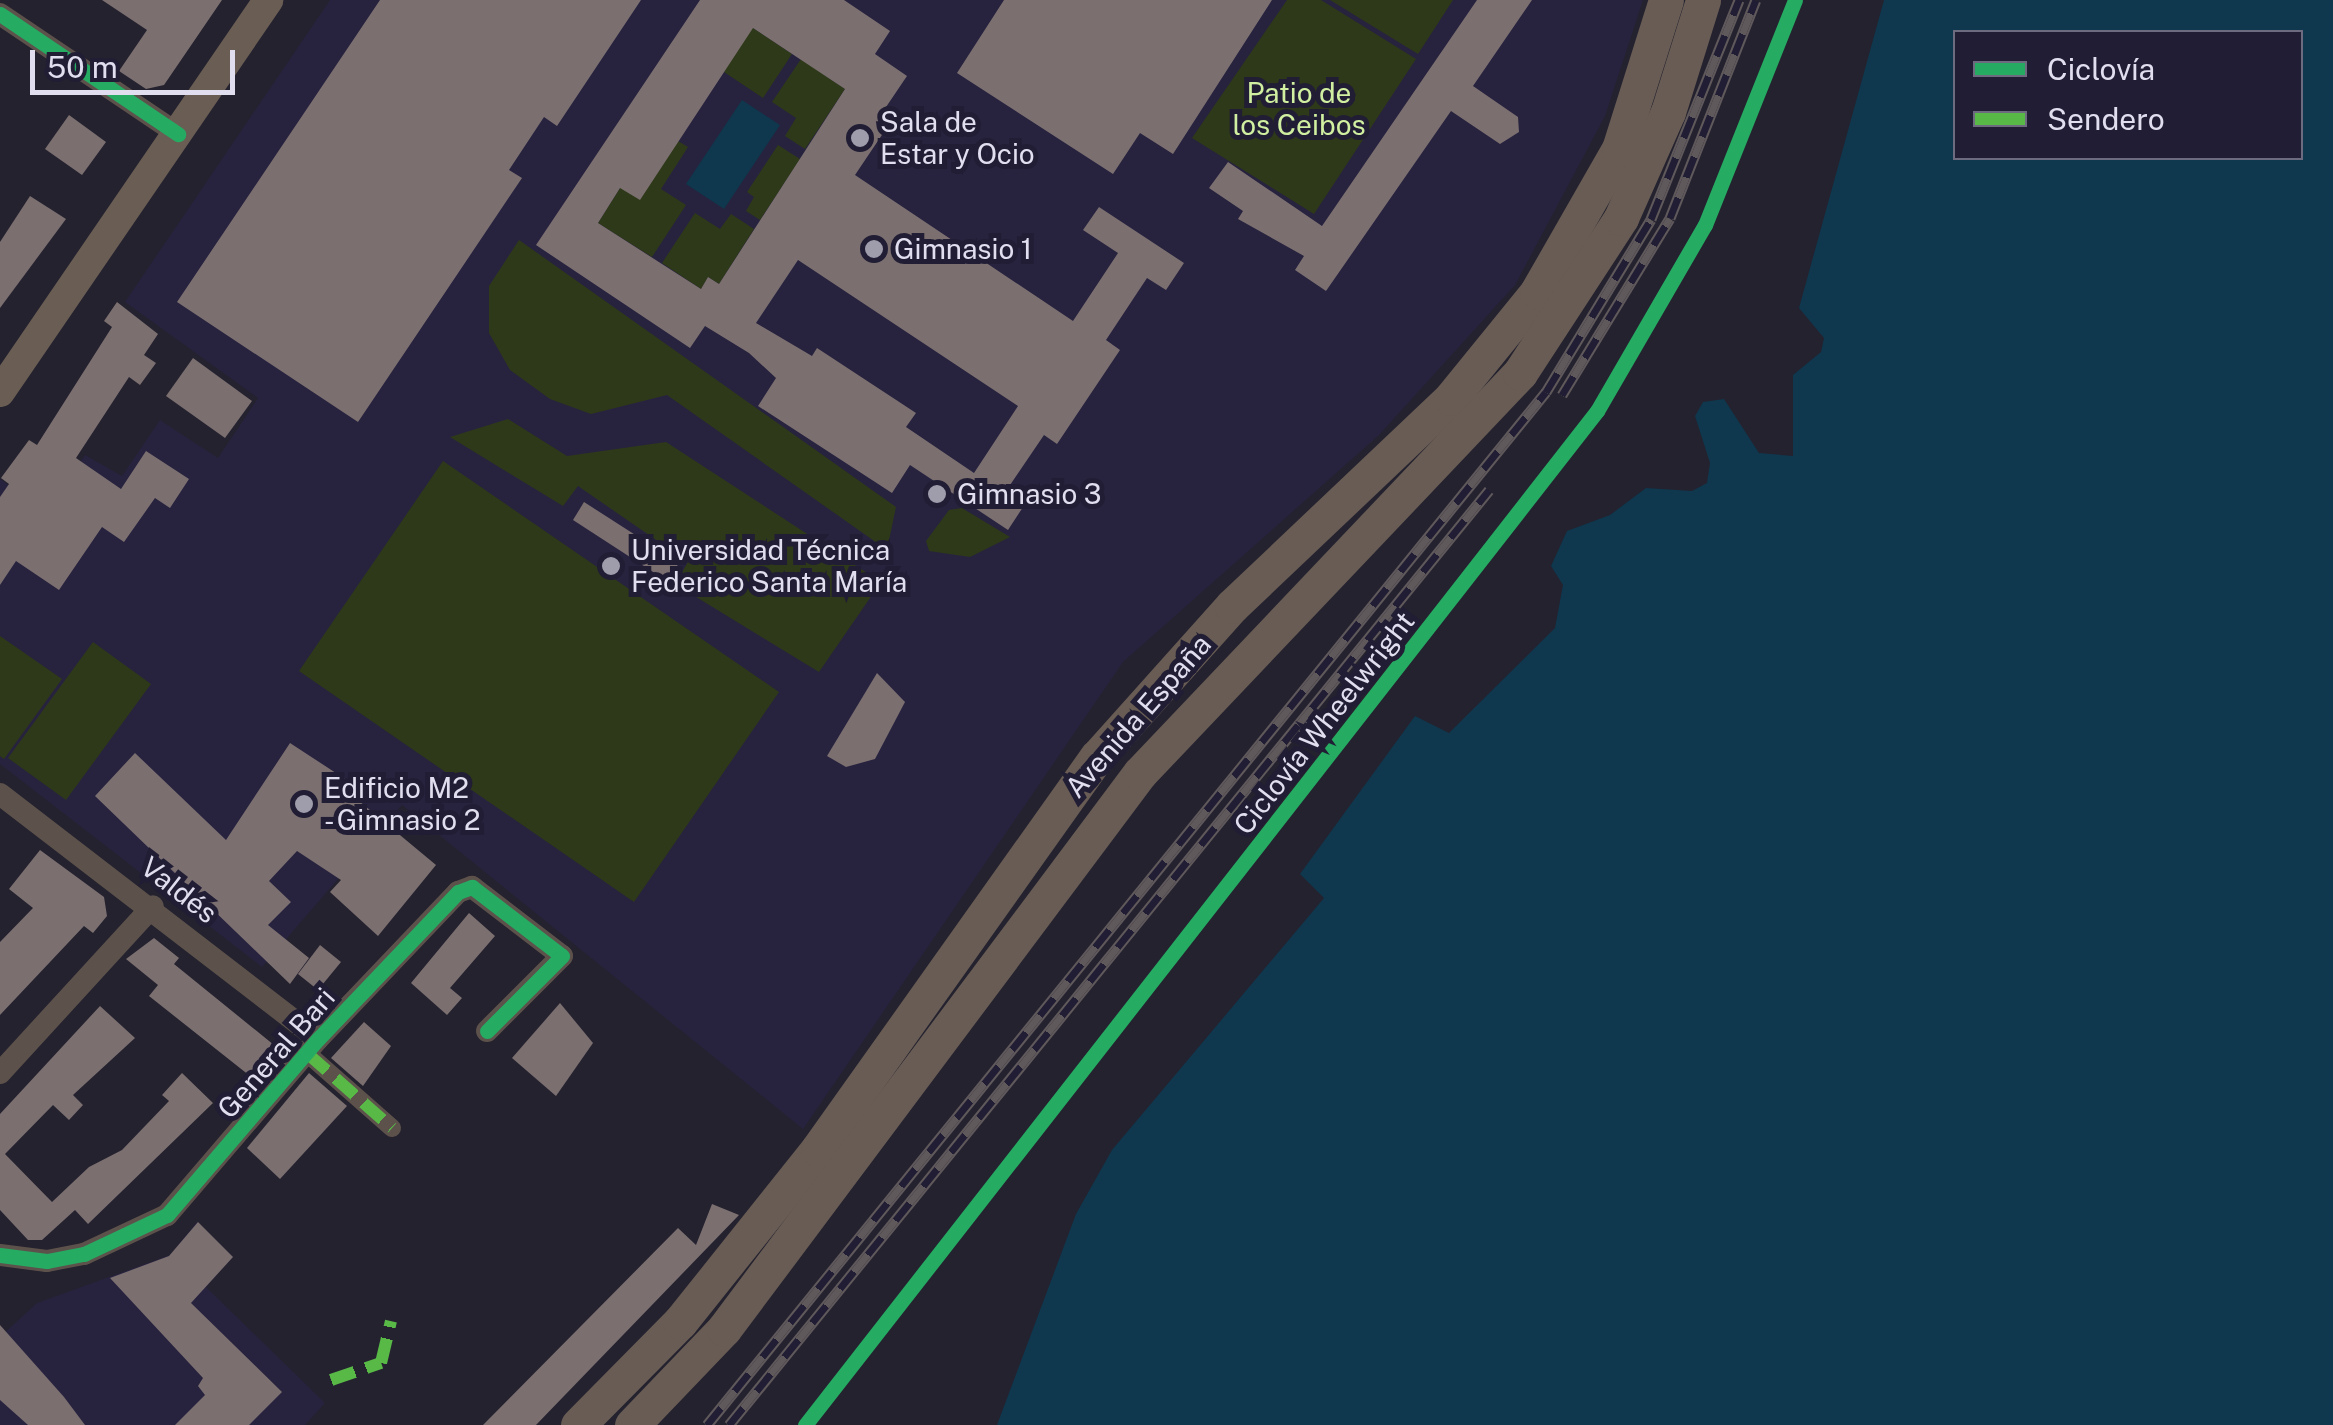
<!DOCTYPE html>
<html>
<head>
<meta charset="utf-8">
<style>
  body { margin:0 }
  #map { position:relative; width:2333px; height:1425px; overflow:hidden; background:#24222f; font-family:"Public Sans",sans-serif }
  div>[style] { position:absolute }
  .built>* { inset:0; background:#27233e }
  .green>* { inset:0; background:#2e3919 }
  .water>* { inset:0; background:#0f374d }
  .building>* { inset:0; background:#7b6f70 }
  .pedestrian>* { height:18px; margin:-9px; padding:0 9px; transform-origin:9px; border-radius:9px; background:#5d524b }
  .minor>* { height:22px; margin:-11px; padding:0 11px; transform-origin:11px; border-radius:11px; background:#5d524b }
  .secondary>* { height:30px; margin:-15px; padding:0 15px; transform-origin:15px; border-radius:15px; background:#6a5e54 }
  .primary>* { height:35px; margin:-17.5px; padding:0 17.5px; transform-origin:17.5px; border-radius:17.5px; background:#685c54 }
  .rail>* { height:11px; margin-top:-5.5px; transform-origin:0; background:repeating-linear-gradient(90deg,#201d34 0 22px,#60595c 0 44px); box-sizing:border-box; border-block:2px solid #60595c }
  .quiet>* { height:12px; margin-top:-6px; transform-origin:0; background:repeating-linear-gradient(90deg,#58b947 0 25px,transparent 0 37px) }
  .cycleway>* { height:15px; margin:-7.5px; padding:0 7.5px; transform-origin:7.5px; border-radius:7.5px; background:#26ab63 }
  .dots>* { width:28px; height:28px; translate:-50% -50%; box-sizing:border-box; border:5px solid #201d34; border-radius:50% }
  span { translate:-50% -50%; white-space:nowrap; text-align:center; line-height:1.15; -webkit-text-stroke:10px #201d34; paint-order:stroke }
  .park-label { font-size:28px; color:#d1efa0 }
  .poi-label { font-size:28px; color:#e1dfef }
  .left { translate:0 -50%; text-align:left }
  .street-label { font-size:28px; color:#e1dfef }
  .legend { position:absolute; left:1953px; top:30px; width:350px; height:130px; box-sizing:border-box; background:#201d34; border:2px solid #6d6b7f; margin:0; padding:12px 18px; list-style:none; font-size:30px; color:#e1dfef }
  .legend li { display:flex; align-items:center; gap:20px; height:50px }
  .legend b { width:50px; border:2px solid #6d6b7f }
  .scale { position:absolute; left:30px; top:50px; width:205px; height:45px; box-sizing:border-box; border:5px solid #e1dfef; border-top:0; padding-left:12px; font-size:30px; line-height:35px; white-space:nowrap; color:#e1dfef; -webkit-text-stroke:8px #201d34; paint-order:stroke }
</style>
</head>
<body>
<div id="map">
  <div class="built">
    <i style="clip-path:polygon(330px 0,1643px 0,1605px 116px,1515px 285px,1379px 435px,1123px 662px,803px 1129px,402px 805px,262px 967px,0 764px,0 479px,46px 512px,85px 455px,122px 476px,160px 420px,218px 458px,258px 398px,125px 302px)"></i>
    <i style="clip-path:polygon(197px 1222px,233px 1257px,206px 1287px,325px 1403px,305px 1425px,0 1425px,0 1337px,37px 1303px,170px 1255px)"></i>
  </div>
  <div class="green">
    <i style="clip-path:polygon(1287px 0,1321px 0,1416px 59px,1314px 214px,1192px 138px)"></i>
    <i style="clip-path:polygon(1330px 0,1453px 0,1418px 54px)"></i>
    <i style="clip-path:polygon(741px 20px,792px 54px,763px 98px,724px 72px)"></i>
    <i style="clip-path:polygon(801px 59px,845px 89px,805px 149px,785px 136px,796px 118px,772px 102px)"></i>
    <i style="clip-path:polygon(678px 141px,688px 147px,661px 189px,686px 205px,652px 257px,598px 223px,620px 188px)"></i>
    <i style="clip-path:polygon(778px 145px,800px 159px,760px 220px,746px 211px,754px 197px,747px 192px)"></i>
    <i style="clip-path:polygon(695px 213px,720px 229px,731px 214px,754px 229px,719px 284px,708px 277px,701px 289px,662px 263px)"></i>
    <i style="clip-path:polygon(519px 240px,896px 507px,887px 550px,667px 395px,591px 414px,550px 399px,510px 370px,489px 333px,489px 286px)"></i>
    <i style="clip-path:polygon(508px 419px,567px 456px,666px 442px,881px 582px,819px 672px,675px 584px,688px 562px,578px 486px,563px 506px,450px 437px)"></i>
    <i style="clip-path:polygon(443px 461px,779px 692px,634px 902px,299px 671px)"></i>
    <i style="clip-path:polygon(962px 508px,1010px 537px,970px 557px,929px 551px,926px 541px,949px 510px)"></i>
    <i style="clip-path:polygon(0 636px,62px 679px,4px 759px,0 756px)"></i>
    <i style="clip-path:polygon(93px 642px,151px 684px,66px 800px,8px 758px)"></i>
  </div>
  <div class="water">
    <i style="clip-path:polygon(evenodd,1884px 0,2333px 0,2333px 1425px,997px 1425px,1076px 1214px,1112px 1150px,1324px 898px,1300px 874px,1415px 716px,1449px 733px,1555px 628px,1563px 585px,1551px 566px,1567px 531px,1610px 515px,1646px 488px,1692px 491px,1707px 483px,1710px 463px,1695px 416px,1703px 402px,1724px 399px,1759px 453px,1793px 456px,1793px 375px,1821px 352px,1824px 338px,1799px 308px,1884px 0,2300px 32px,2300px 158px,1956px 158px,1956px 32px,2300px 32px)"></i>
    <i style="clip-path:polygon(742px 100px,780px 125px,724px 209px,686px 184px)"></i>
  </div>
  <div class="building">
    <i style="clip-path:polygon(102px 0,222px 0,164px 85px,146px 89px,119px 71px,147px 30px)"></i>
    <i style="clip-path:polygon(380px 0,641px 0,557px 126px,544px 117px,509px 170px,522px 178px,358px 422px,177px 302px)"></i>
    <i style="clip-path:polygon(evenodd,700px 0,844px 0,890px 31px,875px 54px,907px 76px,884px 110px,894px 117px,855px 175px,1073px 321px,1118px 253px,1083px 230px,1099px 207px,1184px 263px,1166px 290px,1147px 278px,1106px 340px,1120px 350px,1057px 444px,1044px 435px,1006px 491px,1025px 504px,1008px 530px,910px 465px,892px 493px,758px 406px,776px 378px,749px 353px,705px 326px,690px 348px,536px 245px,700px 0,753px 28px,845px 89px,719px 284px,708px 277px,701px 289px,598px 223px,620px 188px,640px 200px,753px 28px,700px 0,798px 260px,1018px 406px,974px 473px,906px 427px,916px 413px,817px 348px,812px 356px,756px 323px,798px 260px)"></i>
    <i style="clip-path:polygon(1004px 0,1272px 0,1173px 154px,1140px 133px,1113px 174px,957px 73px)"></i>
    <i style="clip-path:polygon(1477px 0,1532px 0,1473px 86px,1518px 117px,1519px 132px,1500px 144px,1451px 111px,1326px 291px,1295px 270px,1304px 256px,1238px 219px,1243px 211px,1209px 188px,1228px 162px,1322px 226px)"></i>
    <i style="clip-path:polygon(69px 115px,106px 142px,82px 175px,45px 149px)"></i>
    <i style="clip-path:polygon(30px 196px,66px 219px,0 308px,0 242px)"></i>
    <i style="clip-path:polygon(117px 302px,158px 334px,144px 355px,156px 363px,140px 385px,129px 377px,76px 458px,121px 489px,146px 451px,189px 479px,170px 508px,155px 498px,124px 542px,102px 527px,59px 590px,16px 561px,0 585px,0 497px,9px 484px,1px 478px,29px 440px,37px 445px,112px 327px,104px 321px)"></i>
    <i style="clip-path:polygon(193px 358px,252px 401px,225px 438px,166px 396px)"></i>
    <i style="clip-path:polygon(584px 502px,679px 563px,667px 581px,573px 520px)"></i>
    <i style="clip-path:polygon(877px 673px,905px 702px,875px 759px,846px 767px,827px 756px)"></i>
    <i style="clip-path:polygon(290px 743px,365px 792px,359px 801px,436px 865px,378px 936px,330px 892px,341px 880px,297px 851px,269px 881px,291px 902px,268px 925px,309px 958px,290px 984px,95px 796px,135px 753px,226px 840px)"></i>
    <i style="clip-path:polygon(40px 850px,104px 897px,107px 916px,93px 933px,84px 926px,0 1015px,0 942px,33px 908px,9px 889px)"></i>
    <i style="clip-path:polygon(469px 913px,495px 936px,450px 988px,462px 998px,447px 1015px,411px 983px)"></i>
    <i style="clip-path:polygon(154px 938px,179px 958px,174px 964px,285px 1054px,260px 1084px,149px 996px,158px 985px,126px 959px)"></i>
    <i style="clip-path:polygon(320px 945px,341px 962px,318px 990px,298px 974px)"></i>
    <i style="clip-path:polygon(560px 1003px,593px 1043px,556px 1096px,512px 1058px)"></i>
    <i style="clip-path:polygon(100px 1006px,135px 1038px,73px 1095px,83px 1105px,69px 1120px,53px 1105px,5px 1154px,52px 1202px,89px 1167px,122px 1150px,169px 1101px,162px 1095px,182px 1073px,213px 1103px,88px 1224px,75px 1210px,42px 1240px,28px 1240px,0 1210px,0 1114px)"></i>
    <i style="clip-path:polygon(364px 1022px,391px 1046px,363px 1086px,331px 1058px)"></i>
    <i style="clip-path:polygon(309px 1073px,347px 1106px,280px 1179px,247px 1148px)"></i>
    <i style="clip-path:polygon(712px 1204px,739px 1215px,536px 1425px,483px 1425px,678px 1228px,696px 1245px)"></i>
    <i style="clip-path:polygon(198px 1222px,233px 1257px,191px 1303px,282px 1392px,249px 1425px,175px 1425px,205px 1395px,198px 1386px,203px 1378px,110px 1278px,169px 1256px)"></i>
    <i style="clip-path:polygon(0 1325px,64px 1397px,85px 1425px,28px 1425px,0 1400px)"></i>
  </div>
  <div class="pedestrian">
    <i style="left:308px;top:1054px;width:112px;rotate:41.4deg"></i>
  </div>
  <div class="minor">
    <i style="left:0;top:14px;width:215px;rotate:34deg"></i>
    <i style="left:0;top:794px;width:401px;rotate:37.6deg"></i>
    <i style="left:0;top:1073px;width:226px;rotate:-47.5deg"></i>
    <i style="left:0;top:1255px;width:47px;rotate:7.3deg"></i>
    <i style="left:47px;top:1261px;width:38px;rotate:-11deg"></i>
    <i style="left:84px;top:1254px;width:92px;rotate:-25.2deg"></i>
    <i style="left:167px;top:1215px;width:232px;rotate:-49.4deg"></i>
    <i style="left:318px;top:1039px;width:203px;rotate:-46.4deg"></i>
    <i style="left:458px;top:892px;width:15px;rotate:-20deg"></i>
    <i style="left:472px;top:887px;width:113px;rotate:37.5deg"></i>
    <i style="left:562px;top:956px;width:106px;rotate:135deg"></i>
  </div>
  <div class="secondary">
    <i style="left:0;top:392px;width:475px;rotate:-55.6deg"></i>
  </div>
  <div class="primary">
    <i style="left:578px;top:1425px;width:145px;rotate:-45.3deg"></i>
    <i style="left:680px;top:1322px;width:221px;rotate:-51.4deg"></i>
    <i style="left:818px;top:1149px;width:481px;rotate:-54.6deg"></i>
    <i style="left:1097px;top:757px;width:203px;rotate:-48.2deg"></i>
    <i style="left:1232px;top:606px;width:302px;rotate:-43.5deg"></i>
    <i style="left:1451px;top:398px;width:136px;rotate:-50.9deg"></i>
    <i style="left:1537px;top:292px;width:165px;rotate:-60.2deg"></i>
    <i style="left:1619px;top:149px;width:156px;rotate:-72.5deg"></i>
    <i style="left:632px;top:1425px;width:133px;rotate:-46.2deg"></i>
    <i style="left:724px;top:1329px;width:694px;rotate:-53.2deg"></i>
    <i style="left:1140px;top:773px;width:552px;rotate:-46.47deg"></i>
    <i style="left:1520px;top:373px;width:185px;rotate:-56.9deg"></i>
    <i style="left:1621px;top:218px;width:116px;rotate:-66.1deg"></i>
    <i style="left:1668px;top:112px;width:117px;rotate:-72.6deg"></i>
  </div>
  <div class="rail">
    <i style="left:1562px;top:395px;width:207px;rotate:-58.6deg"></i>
    <i style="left:1670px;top:218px;width:234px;rotate:-68.5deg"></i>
    <i style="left:707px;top:1425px;width:1331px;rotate:-50.92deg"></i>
    <i style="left:1546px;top:392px;width:202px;rotate:-58.7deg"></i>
    <i style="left:1651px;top:219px;width:236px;rotate:-68.1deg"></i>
    <i style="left:729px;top:1425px;width:1205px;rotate:-50.89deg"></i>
  </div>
  <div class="quiet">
    <i style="left:308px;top:1054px;width:112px;rotate:41.4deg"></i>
    <i style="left:331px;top:1380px;width:53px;rotate:-18.8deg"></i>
    <i style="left:381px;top:1363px;width:43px;rotate:-76.6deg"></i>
  </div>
  <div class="cycleway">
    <i style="left:0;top:14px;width:215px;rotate:34deg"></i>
    <i style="left:0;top:1255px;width:47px;rotate:7.3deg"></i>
    <i style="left:47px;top:1261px;width:38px;rotate:-11deg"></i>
    <i style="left:84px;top:1254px;width:92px;rotate:-25.2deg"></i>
    <i style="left:167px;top:1215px;width:232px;rotate:-49.4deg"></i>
    <i style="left:318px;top:1039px;width:203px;rotate:-46.4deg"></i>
    <i style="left:458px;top:892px;width:15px;rotate:-20deg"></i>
    <i style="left:472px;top:887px;width:113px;rotate:37.5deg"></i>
    <i style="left:562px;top:956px;width:106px;rotate:135deg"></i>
    <i style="left:805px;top:1425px;width:1287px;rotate:-52.01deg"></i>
    <i style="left:1597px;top:411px;width:215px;rotate:-59.9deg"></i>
    <i style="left:1705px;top:225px;width:242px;rotate:-68.2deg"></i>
  </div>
  <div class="dots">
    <i style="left:860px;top:138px;background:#9f9dac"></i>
    <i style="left:874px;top:249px;background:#9f9dac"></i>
    <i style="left:937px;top:494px;background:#9f9dac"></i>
    <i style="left:611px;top:566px;background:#9f9dac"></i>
    <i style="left:304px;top:804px;background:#9f9dac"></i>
  </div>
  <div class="park-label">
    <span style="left:1299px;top:109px">Patio de<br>los Ceibos</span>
  </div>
  <div class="poi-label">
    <span class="left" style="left:880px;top:138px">Sala de<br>Estar y Ocio</span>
    <span class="left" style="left:894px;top:249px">Gimnasio 1</span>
    <span class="left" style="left:957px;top:494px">Gimnasio 3</span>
    <span class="left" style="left:631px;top:566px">Universidad Técnica<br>Federico Santa María</span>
    <span class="left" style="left:324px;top:804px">Edificio M2<br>- Gimnasio 2</span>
  </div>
  <div class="street-label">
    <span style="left:1138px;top:716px;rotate:-49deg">Avenida España</span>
    <span style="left:1324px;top:723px;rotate:-52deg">Ciclovía Wheelwright</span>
    <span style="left:179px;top:890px;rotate:38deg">Valdés</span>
    <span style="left:276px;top:1053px;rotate:-49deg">General Bari</span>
  </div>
  <ul class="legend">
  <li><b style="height:12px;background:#26ab63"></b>Ciclovía</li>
  <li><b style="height:12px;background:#58b947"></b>Sendero</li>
  </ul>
  <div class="scale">50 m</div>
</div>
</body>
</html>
